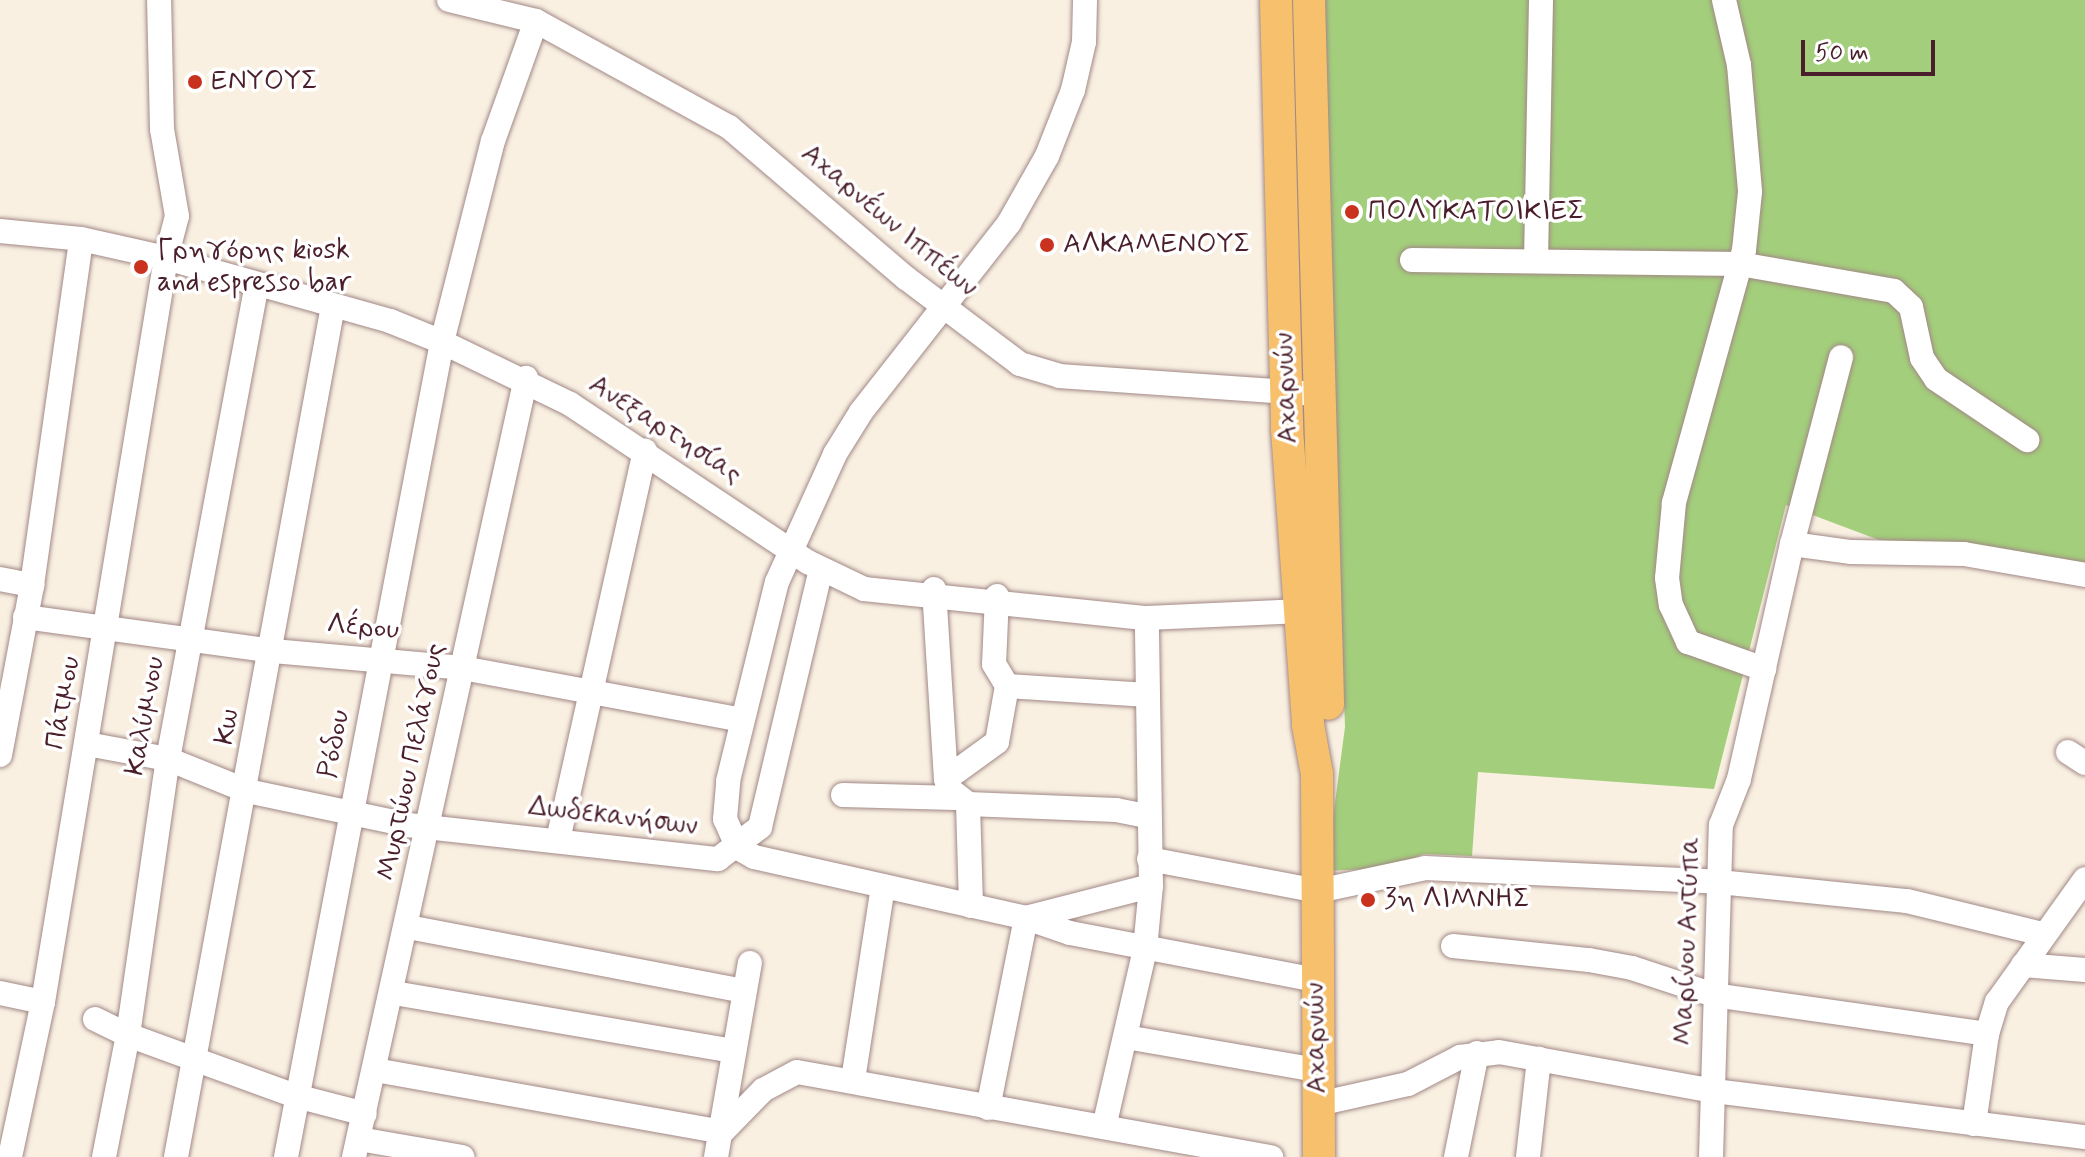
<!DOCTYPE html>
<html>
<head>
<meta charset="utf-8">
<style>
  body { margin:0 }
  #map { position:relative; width:2085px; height:1157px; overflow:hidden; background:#f9f0e2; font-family:Mynerve,sans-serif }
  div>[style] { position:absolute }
  .green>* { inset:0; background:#a3ce7b }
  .roads { filter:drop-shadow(0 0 2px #a28886) drop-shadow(0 0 2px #a28886) }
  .minor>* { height:24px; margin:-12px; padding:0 12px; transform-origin:12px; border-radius:12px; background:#fff }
  .major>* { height:32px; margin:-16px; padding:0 16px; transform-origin:16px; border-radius:16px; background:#f7c06c }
  .dots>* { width:22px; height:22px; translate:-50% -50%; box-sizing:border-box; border:4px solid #fff; border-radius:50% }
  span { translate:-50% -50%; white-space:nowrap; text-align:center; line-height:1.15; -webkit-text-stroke:7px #fff; paint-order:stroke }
  .poi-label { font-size:28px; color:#4a1f2b }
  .left { translate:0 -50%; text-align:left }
  .street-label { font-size:28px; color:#4a1f2b }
  .scale { position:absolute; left:1801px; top:40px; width:134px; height:36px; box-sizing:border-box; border:4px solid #4a1f2b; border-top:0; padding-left:10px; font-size:24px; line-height:28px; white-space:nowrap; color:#4a1f2b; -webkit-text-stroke:6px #fff; paint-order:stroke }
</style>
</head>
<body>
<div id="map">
  <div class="green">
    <i style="clip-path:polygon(1322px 0,2085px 0,2085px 566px,1879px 540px,1786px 505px,1714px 789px,1478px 772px,1472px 856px,1424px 854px,1389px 868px,1326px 871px,1345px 727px)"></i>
  </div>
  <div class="roads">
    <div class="minor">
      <i style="left:449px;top:0;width:89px;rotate:13.6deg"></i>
      <i style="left:536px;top:21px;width:220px;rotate:28.8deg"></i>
      <i style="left:729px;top:127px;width:233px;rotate:40.5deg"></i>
      <i style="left:906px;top:278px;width:143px;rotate:37deg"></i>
      <i style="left:1020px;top:364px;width:42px;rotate:16.7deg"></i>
      <i style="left:1060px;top:376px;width:260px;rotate:4deg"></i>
      <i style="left:1724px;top:0;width:67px;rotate:77deg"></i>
      <i style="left:1739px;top:65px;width:127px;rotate:85deg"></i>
      <i style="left:1750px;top:192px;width:58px;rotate:95.9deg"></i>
      <i style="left:1744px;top:250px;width:263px;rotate:105.5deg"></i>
      <i style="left:1674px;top:503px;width:75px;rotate:95.3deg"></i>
      <i style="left:1667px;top:578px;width:27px;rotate:82deg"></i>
      <i style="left:1671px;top:605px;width:41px;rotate:65.3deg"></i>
      <i style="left:1688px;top:642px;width:81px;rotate:19.6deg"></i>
      <i style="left:0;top:231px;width:81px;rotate:5.6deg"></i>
      <i style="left:81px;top:239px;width:87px;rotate:12.6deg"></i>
      <i style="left:166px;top:258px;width:233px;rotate:15.7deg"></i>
      <i style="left:390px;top:321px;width:56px;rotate:22deg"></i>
      <i style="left:442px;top:342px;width:142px;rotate:25.8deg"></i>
      <i style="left:570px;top:404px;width:286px;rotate:33.6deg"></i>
      <i style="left:808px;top:562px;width:62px;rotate:25.7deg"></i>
      <i style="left:864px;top:589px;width:284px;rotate:5.9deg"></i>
      <i style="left:1147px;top:618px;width:155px;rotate:-2.6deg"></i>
      <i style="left:1412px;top:260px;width:328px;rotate:0.7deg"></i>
      <i style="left:1740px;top:264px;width:156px;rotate:9.9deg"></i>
      <i style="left:1894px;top:291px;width:23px;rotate:43deg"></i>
      <i style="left:1911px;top:307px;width:52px;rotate:77.8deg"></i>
      <i style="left:1922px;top:358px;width:25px;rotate:56deg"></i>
      <i style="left:1936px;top:379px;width:110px;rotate:33.8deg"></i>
      <i style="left:1536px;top:261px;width:261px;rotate:-88.9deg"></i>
      <i style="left:1792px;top:544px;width:60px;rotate:7.7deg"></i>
      <i style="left:1851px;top:552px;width:113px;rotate:1deg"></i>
      <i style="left:1964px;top:554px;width:123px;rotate:9.8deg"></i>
      <i style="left:0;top:579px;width:33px;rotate:11deg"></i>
      <i style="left:934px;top:589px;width:190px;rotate:86.4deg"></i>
      <i style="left:946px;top:779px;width:10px;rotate:73deg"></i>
      <i style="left:949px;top:789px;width:24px;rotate:38deg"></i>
      <i style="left:968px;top:804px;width:102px;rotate:88.3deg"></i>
      <i style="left:997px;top:596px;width:68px;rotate:92.5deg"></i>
      <i style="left:994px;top:664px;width:26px;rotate:59deg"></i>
      <i style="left:1007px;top:686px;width:141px;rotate:3.7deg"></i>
      <i style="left:25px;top:617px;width:250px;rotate:7.8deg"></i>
      <i style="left:273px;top:651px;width:190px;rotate:5.1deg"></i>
      <i style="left:462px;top:668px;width:285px;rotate:10.5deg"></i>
      <i style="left:87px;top:744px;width:82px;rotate:10.5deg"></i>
      <i style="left:168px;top:759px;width:85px;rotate:22.1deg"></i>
      <i style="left:247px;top:791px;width:165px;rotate:11.9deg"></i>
      <i style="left:408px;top:825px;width:312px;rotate:6.3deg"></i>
      <i style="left:718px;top:859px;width:53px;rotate:-37.3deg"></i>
      <i style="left:760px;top:827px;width:265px;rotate:-76.7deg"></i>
      <i style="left:2068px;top:752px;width:20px;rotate:33deg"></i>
      <i style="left:0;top:755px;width:173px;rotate:-79.3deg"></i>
      <i style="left:32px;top:585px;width:349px;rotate:-81.9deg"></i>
      <i style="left:946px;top:779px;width:63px;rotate:-36deg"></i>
      <i style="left:997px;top:742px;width:57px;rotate:-79.9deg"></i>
      <i style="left:843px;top:795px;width:113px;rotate:1.5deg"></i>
      <i style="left:968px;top:804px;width:148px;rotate:2.3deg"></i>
      <i style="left:1116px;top:810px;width:31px;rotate:11deg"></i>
      <i style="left:558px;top:840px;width:399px;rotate:-77.4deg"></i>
      <i style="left:738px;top:848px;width:32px;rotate:-114deg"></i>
      <i style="left:725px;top:819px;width:38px;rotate:-85deg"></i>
      <i style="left:728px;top:781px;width:205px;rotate:-76.2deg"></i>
      <i style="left:777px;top:582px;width:141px;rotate:-65.6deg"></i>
      <i style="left:835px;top:454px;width:49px;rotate:-58.2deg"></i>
      <i style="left:861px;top:412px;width:240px;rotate:-51.9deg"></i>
      <i style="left:1009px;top:223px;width:77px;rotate:-60.4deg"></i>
      <i style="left:1047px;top:156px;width:71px;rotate:-68.5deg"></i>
      <i style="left:1073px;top:90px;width:49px;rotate:-77.1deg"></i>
      <i style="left:1084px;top:42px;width:42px;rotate:-88.6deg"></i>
      <i style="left:738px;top:848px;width:18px;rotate:29deg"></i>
      <i style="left:754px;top:857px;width:279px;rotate:12.6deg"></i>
      <i style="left:1026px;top:918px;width:46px;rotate:18.8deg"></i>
      <i style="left:1070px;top:933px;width:250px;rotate:10.8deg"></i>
      <i style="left:1149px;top:859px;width:172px;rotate:10.7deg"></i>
      <i style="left:1318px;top:891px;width:109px;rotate:-12.1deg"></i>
      <i style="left:1425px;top:868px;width:294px;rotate:2.7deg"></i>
      <i style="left:1719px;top:882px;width:189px;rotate:5.8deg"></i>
      <i style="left:1907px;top:901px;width:139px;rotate:13.7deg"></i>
      <i style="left:408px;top:927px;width:342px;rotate:10.8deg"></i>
      <i style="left:1453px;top:946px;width:137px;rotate:5.9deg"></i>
      <i style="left:1589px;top:960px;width:44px;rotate:10.5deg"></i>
      <i style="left:1632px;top:968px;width:86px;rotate:18.2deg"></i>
      <i style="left:1714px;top:995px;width:276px;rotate:8.1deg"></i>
      <i style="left:2023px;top:965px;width:62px;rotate:4.6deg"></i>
      <i style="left:0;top:993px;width:44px;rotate:11.8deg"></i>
      <i style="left:394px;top:993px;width:345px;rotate:9.7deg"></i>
      <i style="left:95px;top:1019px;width:37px;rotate:26deg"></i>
      <i style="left:128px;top:1035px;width:179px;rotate:20deg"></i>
      <i style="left:296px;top:1096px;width:71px;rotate:14.6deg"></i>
      <i style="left:1126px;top:1037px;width:194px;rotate:9.8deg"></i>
      <i style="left:375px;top:1070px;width:352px;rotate:10.1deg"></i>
      <i style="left:722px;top:1132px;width:59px;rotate:-45.7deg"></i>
      <i style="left:763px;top:1090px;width:38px;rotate:-28deg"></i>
      <i style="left:797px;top:1072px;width:482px;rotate:10.2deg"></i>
      <i style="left:853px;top:1080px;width:196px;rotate:-81.2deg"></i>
      <i style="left:1318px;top:1104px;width:92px;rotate:-12.5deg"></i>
      <i style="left:1408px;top:1084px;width:59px;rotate:-27.4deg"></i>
      <i style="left:1460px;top:1057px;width:39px;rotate:-7deg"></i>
      <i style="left:1499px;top:1052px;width:219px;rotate:10.3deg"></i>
      <i style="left:1714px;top:1091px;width:374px;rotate:7.1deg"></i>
      <i style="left:988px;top:1108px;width:194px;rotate:-78.7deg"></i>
      <i style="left:1026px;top:918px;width:129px;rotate:-14.4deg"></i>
      <i style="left:1974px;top:1124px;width:91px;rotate:-81.8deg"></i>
      <i style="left:1987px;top:1034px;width:34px;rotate:-73deg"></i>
      <i style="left:1997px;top:1002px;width:151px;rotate:-54.4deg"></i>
      <i style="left:1104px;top:1127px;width:183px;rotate:-77deg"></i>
      <i style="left:1145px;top:949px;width:63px;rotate:-84.6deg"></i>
      <i style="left:1151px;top:886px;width:268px;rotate:-90.9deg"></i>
      <i style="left:359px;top:1139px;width:105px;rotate:9.9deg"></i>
      <i style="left:10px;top:1157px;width:158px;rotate:-78deg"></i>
      <i style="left:43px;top:1002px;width:754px;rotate:-80.61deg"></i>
      <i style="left:166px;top:258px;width:43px;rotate:-75.3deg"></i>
      <i style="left:177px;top:216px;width:88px;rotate:-99.8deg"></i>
      <i style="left:162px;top:129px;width:129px;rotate:-91.3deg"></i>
      <i style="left:104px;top:1157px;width:124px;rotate:-78.9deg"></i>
      <i style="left:128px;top:1035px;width:279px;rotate:-81.8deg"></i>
      <i style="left:168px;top:759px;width:480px;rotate:-79.4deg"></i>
      <i style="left:176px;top:1157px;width:865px;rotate:-79.55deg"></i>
      <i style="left:286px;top:1157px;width:830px;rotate:-79.16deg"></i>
      <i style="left:442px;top:342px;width:207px;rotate:-75.8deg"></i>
      <i style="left:493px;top:141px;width:127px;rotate:-70.3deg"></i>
      <i style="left:354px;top:1157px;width:798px;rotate:-77.55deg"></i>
      <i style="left:716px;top:1157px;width:197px;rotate:-80.1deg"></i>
      <i style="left:1456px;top:1157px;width:106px;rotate:-78.6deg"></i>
      <i style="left:1528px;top:1157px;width:99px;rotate:-83.6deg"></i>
      <i style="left:1711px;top:1157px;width:332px;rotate:-88.3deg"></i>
      <i style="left:1721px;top:825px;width:49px;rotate:-68.6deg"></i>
      <i style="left:1739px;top:779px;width:241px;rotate:-77.3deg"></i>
      <i style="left:1792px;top:544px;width:193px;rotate:-75.3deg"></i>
    </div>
    <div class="major">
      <i style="left:1276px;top:0;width:429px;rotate:88.5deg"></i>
      <i style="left:1287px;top:429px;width:297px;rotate:85.9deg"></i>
      <i style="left:1308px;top:725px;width:50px;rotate:79.6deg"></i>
      <i style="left:1317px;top:774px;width:383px;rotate:89.7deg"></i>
      <i style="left:1309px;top:0;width:704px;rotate:88.45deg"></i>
    </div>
  </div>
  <div class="dots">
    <i style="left:195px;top:82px;background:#c8321e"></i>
    <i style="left:1352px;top:212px;background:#c8321e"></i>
    <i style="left:1047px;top:245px;background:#c8321e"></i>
    <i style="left:141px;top:267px;background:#c8321e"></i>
    <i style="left:1368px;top:900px;background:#c8321e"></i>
  </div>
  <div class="poi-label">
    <span class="left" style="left:211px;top:82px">ΕΝΥΟΥΣ</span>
    <span class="left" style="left:1368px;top:212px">ΠΟΛΥΚΑΤΟΙΚΙΕΣ</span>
    <span class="left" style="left:1063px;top:245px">ΑΛΚΑΜΕΝΟΥΣ</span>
    <span class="left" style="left:157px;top:267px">Γρηγόρης kiosk<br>and espresso bar</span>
    <span class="left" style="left:1384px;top:900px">3η ΛΙΜΝΗΣ</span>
  </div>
  <div class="street-label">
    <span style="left:889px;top:221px;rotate:40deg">Αχαρνέων Ιππέων</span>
    <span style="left:1287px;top:388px;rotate:-92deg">Αχαρνών</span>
    <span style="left:665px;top:430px;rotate:33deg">Ανεξαρτησίας</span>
    <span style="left:363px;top:628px;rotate:5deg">Λέρου</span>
    <span style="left:64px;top:703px;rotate:-80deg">Πάτμου</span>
    <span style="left:146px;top:716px;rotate:-80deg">Καλύμνου</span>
    <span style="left:228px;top:727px;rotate:-80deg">Κω</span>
    <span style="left:335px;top:744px;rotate:-79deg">Ρόδου</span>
    <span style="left:412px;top:762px;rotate:-78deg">Μυρτώου Πελάγους</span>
    <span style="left:613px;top:817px;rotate:7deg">Δωδεκανήσων</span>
    <span style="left:1688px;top:941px;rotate:-88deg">Μαρίνου Αντύπα</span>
    <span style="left:1317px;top:1038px;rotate:-91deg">Αχαρνών</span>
  </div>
  <div class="scale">50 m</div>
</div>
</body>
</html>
